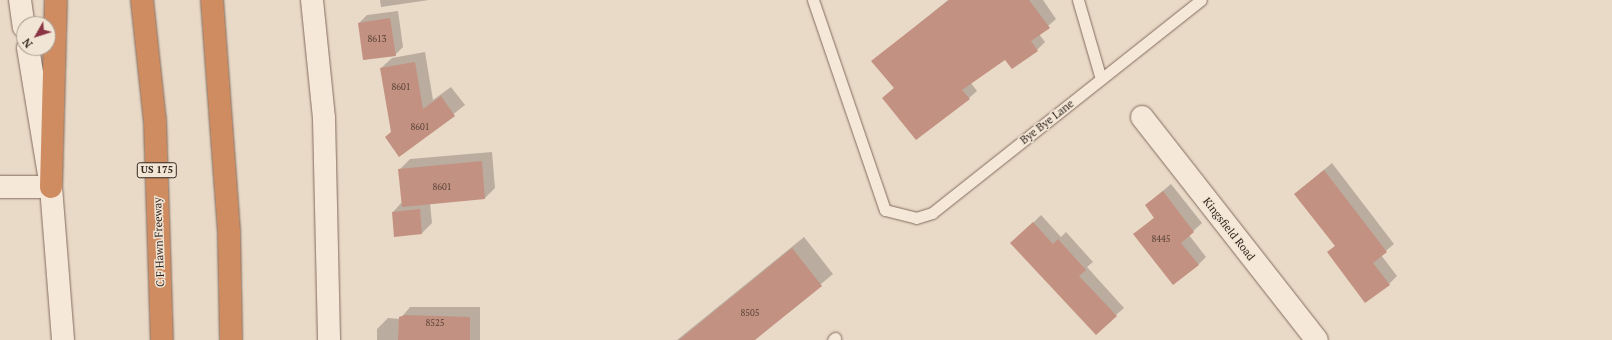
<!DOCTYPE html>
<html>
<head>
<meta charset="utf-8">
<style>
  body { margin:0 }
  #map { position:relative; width:1612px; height:340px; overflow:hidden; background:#e9d9c7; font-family:"PT Serif",serif }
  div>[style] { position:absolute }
  .shadow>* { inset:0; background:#0003 }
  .building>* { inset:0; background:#c39181 }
  .roads { filter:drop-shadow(0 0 1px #836c5e) drop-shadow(0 0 1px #836c5e) }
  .service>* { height:11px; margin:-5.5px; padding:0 5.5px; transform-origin:5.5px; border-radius:5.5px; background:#f5e8d9 }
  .minor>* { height:22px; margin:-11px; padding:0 11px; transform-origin:11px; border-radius:11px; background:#f5e8d9 }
  .secondary>* { height:22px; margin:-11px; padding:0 11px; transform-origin:11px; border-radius:11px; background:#f5e8d9 }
  .motorway>* { height:22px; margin:-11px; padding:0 11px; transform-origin:11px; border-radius:11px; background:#cf8c61 }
  span { translate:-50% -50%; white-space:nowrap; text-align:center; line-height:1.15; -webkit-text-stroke:3px #f1e5d5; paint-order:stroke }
  .number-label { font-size:9px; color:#584238 }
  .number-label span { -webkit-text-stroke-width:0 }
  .shield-label span { padding:1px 3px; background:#f1e5d5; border:1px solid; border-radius:3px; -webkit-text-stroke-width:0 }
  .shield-label { font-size:10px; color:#352720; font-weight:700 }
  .street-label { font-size:11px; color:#352720 }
  .north { position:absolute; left:16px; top:16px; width:40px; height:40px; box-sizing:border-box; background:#f1e5d5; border:1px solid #a6998d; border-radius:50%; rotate:231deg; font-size:11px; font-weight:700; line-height:16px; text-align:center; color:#352720 }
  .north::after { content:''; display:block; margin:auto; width:14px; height:18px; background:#8b3544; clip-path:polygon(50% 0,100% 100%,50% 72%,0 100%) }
</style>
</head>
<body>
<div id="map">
  <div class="shadow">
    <i style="clip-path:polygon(380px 0,429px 0,381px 7px)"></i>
    <i style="clip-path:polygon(948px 0,1043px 0,1056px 19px,1039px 34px,1045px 42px,1037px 50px,1006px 58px,971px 83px,977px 91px,969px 98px,883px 98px,894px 88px,873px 61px)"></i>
    <i style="clip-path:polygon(398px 11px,403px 47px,395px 55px,359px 23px,367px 15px)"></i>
    <i style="clip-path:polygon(425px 52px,433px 100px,451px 87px,465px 105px,400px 156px,381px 68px,392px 58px)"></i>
    <i style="clip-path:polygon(492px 152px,495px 188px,485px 198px,430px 203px,432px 223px,422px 233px,393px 212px,402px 202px,399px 170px,410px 159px)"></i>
    <i style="clip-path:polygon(1332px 163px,1394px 244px,1381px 255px,1397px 276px,1389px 284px,1328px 252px,1336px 245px,1295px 194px)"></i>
    <i style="clip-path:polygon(1171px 184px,1202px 223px,1189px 235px,1206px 257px,1198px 265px,1135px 234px,1155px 217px,1146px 205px)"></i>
    <i style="clip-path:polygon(1041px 215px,1061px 237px,1066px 232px,1093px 262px,1087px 267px,1124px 308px,1116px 315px,1020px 236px)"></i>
    <i style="clip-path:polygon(804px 237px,833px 274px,754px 340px,677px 340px)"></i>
    <i style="clip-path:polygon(410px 307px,480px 307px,480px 340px,377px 340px,377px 329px,388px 318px,400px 319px)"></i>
  </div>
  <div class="building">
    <i style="clip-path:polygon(949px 0,1029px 0,1050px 28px,1031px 41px,1038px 51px,1012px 69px,1005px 60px,962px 90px,970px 99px,916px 140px,882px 98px,894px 88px,871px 61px)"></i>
    <i style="clip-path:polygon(390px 18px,396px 56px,363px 60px,358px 23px)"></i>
    <i style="clip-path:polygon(415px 62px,423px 109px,441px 96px,455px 116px,399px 157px,385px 137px,391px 132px,380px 68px)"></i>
    <i style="clip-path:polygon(482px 161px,485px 199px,402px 207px,398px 169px)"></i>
    <i style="clip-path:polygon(1324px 170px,1387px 252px,1373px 263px,1390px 285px,1365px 303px,1327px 252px,1335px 246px,1294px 194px)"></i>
    <i style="clip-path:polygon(1163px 191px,1194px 232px,1181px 243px,1199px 265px,1173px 285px,1133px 234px,1154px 218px,1145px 205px)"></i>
    <i style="clip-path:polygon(420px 209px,422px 234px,394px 237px,392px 212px)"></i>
    <i style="clip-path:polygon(1033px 222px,1053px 244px,1058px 239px,1086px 270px,1079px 276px,1117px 316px,1096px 335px,1010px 243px)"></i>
    <i style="clip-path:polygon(792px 248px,822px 286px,755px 340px,679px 340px)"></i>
    <i style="clip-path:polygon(405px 315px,470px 317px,470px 340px,398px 340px,399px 317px)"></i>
  </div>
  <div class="roads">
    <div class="service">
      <i style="left:813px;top:0;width:222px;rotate:71.1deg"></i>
      <i style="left:885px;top:210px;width:32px;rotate:14deg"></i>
      <i style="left:916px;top:218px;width:17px;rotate:-17deg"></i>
      <i style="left:932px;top:213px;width:343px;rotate:-38.4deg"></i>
      <i style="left:1078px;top:0;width:82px;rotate:73.8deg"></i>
      <i style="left:833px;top:340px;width:3px;rotate:-45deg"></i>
    </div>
    <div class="minor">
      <i style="left:1142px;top:117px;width:283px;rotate:51.9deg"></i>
      <i style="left:0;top:187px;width:51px"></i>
    </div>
    <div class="secondary">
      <i style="left:20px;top:0;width:27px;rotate:82deg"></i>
      <i style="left:312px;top:0;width:119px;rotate:84.2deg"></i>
      <i style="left:324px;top:118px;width:222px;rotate:88.7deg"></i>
      <i style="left:28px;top:48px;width:141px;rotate:80.6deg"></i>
      <i style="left:51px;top:187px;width:153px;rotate:85.5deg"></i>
    </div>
    <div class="motorway">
      <i style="left:142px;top:0;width:122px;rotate:83.9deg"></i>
      <i style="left:155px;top:121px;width:219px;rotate:88.2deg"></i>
      <i style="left:212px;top:0;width:234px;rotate:85.8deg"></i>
      <i style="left:229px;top:233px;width:107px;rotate:88.9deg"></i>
      <i style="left:51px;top:187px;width:187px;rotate:-88.5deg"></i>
    </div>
  </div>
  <div class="number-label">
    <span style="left:377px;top:39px">8613</span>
    <span style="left:401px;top:87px">8601</span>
    <span style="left:420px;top:127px">8601</span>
    <span style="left:442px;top:187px">8601</span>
    <span style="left:1161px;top:239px">8445</span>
    <span style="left:750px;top:313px">8505</span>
    <span style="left:435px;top:323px">8525</span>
  </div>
  <div class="shield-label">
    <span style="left:157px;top:170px">US 175</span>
  </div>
  <div class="street-label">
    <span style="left:1047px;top:122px;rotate:-38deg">Bye Bye Lane</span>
    <span style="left:1229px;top:229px;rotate:52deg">Kingsfield Road</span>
    <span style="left:159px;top:242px;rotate:-92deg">C F Hawn Freeway</span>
  </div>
  <div class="north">N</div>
</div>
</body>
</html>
